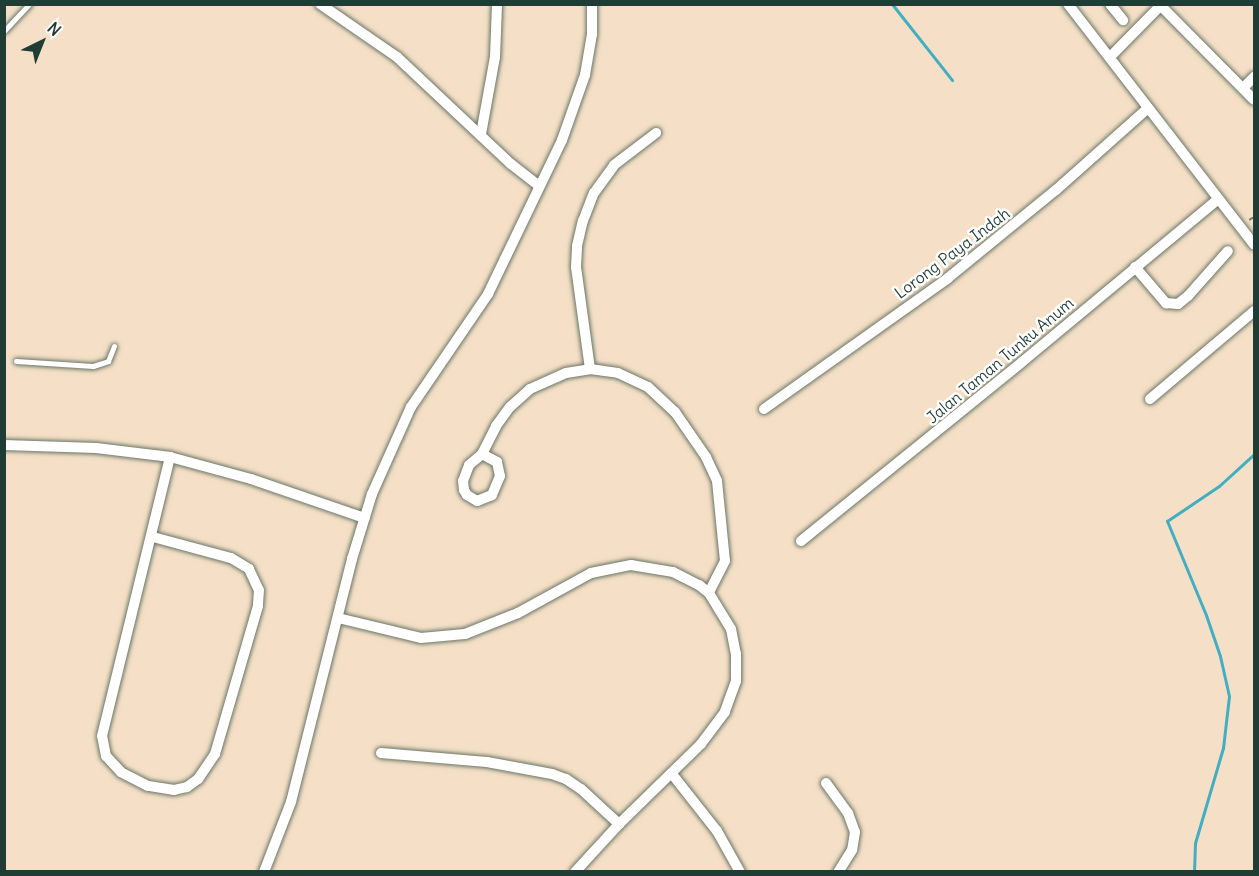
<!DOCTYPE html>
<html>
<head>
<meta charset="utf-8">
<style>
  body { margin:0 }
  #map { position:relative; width:1259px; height:876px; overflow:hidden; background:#f5e0c7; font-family:Delius,sans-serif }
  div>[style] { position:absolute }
  .stream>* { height:3px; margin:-1.5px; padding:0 1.5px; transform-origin:1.5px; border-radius:1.5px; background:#43aec1 }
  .path>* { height:2px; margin-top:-1px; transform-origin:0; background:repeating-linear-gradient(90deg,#6a7667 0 4.5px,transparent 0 9px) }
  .roads { filter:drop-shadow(0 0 2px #6a7667) drop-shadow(0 0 2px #6a7667) }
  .lane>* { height:5px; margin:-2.5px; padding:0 2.5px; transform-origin:2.5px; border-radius:2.5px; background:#fff }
  .street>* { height:10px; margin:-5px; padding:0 5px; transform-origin:5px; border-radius:5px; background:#fff }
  span { translate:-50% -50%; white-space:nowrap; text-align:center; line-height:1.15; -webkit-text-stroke:5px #fff; paint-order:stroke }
  .street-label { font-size:16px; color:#1f3d34 }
  .frame { position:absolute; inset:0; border:6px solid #1f3d34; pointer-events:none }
  .north { position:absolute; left:12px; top:12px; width:60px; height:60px; -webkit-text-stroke:4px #fff; paint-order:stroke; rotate:43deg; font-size:16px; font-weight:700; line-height:24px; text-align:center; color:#1f3d34 }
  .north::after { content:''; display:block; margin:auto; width:21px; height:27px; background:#1f3d34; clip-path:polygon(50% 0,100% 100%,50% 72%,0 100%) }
</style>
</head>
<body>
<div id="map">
  <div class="stream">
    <i style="left:892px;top:4px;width:97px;rotate:51.7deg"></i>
    <i style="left:1194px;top:872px;width:29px;rotate:-88deg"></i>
    <i style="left:1195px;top:843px;width:99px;rotate:-73.6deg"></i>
    <i style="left:1223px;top:748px;width:52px;rotate:-83.4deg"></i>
    <i style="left:1229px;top:696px;width:41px;rotate:-102.7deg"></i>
    <i style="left:1220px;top:656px;width:43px;rotate:-108.9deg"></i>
    <i style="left:1206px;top:615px;width:102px;rotate:-112.5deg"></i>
    <i style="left:1167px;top:521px;width:63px;rotate:-33.9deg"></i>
    <i style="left:1219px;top:486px;width:47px;rotate:-42.4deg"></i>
  </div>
  <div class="path">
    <i style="left:1249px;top:220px;width:6px;rotate:-31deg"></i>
  </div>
  <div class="roads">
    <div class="lane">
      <i style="left:4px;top:31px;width:37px;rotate:-47deg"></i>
      <i style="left:16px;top:361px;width:77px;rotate:3.7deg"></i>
      <i style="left:93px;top:366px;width:16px;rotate:-18deg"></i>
      <i style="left:108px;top:361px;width:16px;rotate:-68deg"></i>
    </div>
    <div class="street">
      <i style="left:320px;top:4px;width:93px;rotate:34.5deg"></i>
      <i style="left:397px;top:57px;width:156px;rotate:43.2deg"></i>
      <i style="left:511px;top:164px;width:34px;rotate:38deg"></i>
      <i style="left:1068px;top:4px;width:304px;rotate:52.3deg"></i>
      <i style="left:1110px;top:4px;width:21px;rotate:51deg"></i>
      <i style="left:1161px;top:6px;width:132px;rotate:45.3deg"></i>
      <i style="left:1110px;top:57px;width:74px;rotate:-45.5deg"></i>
      <i style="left:1243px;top:88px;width:16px;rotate:-45deg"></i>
      <i style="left:481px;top:134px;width:78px;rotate:-79.7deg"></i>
      <i style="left:495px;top:57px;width:53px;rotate:-87.8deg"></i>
      <i style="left:1135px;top:267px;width:48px;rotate:49.3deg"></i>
      <i style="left:1166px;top:303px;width:12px;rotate:5deg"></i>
      <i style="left:1178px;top:304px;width:13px;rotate:-39deg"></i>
      <i style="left:1188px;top:296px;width:60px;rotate:-48.4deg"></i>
      <i style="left:590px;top:369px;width:103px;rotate:-97.8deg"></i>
      <i style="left:576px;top:267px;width:21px;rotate:-87deg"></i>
      <i style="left:577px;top:246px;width:26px;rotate:-77deg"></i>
      <i style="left:583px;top:221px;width:30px;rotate:-69deg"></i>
      <i style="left:594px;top:193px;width:34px;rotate:-54deg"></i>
      <i style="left:614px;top:165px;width:53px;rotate:-37.3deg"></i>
      <i style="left:1150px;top:399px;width:136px;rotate:-40.2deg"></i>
      <i style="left:764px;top:409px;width:226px;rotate:-35.4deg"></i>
      <i style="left:948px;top:278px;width:139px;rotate:-39.2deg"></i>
      <i style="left:1056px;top:190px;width:123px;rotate:-41.7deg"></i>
      <i style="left:4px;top:445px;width:92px;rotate:1.9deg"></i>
      <i style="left:96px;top:448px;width:75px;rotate:6.9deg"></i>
      <i style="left:170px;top:457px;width:84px;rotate:15.2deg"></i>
      <i style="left:251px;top:479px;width:120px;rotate:19deg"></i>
      <i style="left:482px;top:454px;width:17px;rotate:28deg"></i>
      <i style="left:497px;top:462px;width:14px;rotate:78deg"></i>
      <i style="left:500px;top:476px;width:21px;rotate:113deg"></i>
      <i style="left:492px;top:495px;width:16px;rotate:158deg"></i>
      <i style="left:477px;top:501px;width:12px;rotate:-149deg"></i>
      <i style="left:467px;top:495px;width:6px;rotate:-121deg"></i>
      <i style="left:464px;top:490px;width:9px;rotate:-96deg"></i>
      <i style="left:463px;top:481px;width:17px;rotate:-69deg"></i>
      <i style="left:469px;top:465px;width:17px;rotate:-40deg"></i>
      <i style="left:482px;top:454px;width:31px;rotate:-63deg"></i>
      <i style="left:496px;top:426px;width:24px;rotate:-54deg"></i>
      <i style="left:510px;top:407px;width:27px;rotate:-42deg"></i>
      <i style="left:530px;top:389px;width:39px;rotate:-24deg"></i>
      <i style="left:566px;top:373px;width:24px;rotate:-9deg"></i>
      <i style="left:590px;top:369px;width:28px;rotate:8deg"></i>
      <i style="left:618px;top:373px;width:33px;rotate:25deg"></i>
      <i style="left:648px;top:387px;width:37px;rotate:43deg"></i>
      <i style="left:675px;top:412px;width:55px;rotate:55.4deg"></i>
      <i style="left:706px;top:457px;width:26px;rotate:65deg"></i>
      <i style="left:717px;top:481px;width:80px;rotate:84.3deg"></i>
      <i style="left:725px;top:561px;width:36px;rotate:117deg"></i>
      <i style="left:153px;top:537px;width:81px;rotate:15.1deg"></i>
      <i style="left:231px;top:558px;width:21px;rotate:31deg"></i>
      <i style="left:249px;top:569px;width:23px;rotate:65deg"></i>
      <i style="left:259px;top:590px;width:16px;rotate:94deg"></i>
      <i style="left:258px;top:606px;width:154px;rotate:106.2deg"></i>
      <i style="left:215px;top:754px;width:30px;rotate:124deg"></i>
      <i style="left:198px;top:779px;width:14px;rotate:144deg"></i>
      <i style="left:187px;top:787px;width:13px;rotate:167deg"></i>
      <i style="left:174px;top:790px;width:26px;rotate:-171deg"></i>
      <i style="left:148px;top:786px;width:30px;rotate:-153deg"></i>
      <i style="left:121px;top:772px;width:22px;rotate:-133deg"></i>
      <i style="left:106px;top:756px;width:20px;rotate:-101deg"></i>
      <i style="left:102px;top:736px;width:287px;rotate:-76.3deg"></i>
      <i style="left:801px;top:541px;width:284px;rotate:-39deg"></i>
      <i style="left:1022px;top:362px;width:255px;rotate:-39.7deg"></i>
      <i style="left:338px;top:618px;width:85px;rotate:13.5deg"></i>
      <i style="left:421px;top:638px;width:44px;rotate:-5.2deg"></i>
      <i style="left:465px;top:634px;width:57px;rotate:-21.6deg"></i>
      <i style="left:518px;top:613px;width:83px;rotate:-28.7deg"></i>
      <i style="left:591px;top:573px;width:41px;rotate:-11.3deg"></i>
      <i style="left:631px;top:565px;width:43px;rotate:9.5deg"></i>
      <i style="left:673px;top:572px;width:29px;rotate:27deg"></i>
      <i style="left:699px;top:585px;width:13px;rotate:39deg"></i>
      <i style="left:709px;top:593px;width:42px;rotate:58.6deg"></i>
      <i style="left:731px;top:629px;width:25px;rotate:79deg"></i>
      <i style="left:736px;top:654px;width:27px;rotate:90deg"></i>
      <i style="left:736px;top:681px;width:33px;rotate:110deg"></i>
      <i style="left:725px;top:712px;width:40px;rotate:127deg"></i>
      <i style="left:701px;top:744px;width:115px;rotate:135.7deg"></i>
      <i style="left:619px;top:824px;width:65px;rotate:132.5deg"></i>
      <i style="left:381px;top:753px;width:106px;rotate:4.9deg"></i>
      <i style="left:487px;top:762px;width:66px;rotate:10.5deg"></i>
      <i style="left:552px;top:774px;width:15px;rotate:20deg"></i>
      <i style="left:566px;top:779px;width:18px;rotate:34deg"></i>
      <i style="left:581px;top:789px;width:52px;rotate:42.6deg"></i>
      <i style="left:672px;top:774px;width:73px;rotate:51.7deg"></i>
      <i style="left:717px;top:831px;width:47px;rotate:60.7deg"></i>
      <i style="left:826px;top:783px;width:37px;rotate:54deg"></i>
      <i style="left:848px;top:813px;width:20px;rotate:70deg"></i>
      <i style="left:855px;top:832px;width:18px;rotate:99deg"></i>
      <i style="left:852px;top:850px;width:26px;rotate:122deg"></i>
      <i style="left:264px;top:872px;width:75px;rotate:-68.9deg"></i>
      <i style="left:291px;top:802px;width:251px;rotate:-75.9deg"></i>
      <i style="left:352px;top:559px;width:68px;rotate:-72.9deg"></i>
      <i style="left:372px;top:494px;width:95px;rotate:-65.9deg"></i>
      <i style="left:411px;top:407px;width:137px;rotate:-55.7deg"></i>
      <i style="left:488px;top:294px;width:171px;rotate:-64.3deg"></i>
      <i style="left:562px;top:140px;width:69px;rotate:-70.5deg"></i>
      <i style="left:585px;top:75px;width:42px;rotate:-80.3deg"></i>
      <i style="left:592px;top:34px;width:30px;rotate:-90deg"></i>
    </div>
  </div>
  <div class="street-label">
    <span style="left:952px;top:253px;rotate:-37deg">Lorong Paya Indah</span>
    <span style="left:1000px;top:360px;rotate:-40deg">Jalan Taman Tunku Anum</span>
  </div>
  <div class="frame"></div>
  <div class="north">N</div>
</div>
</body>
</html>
